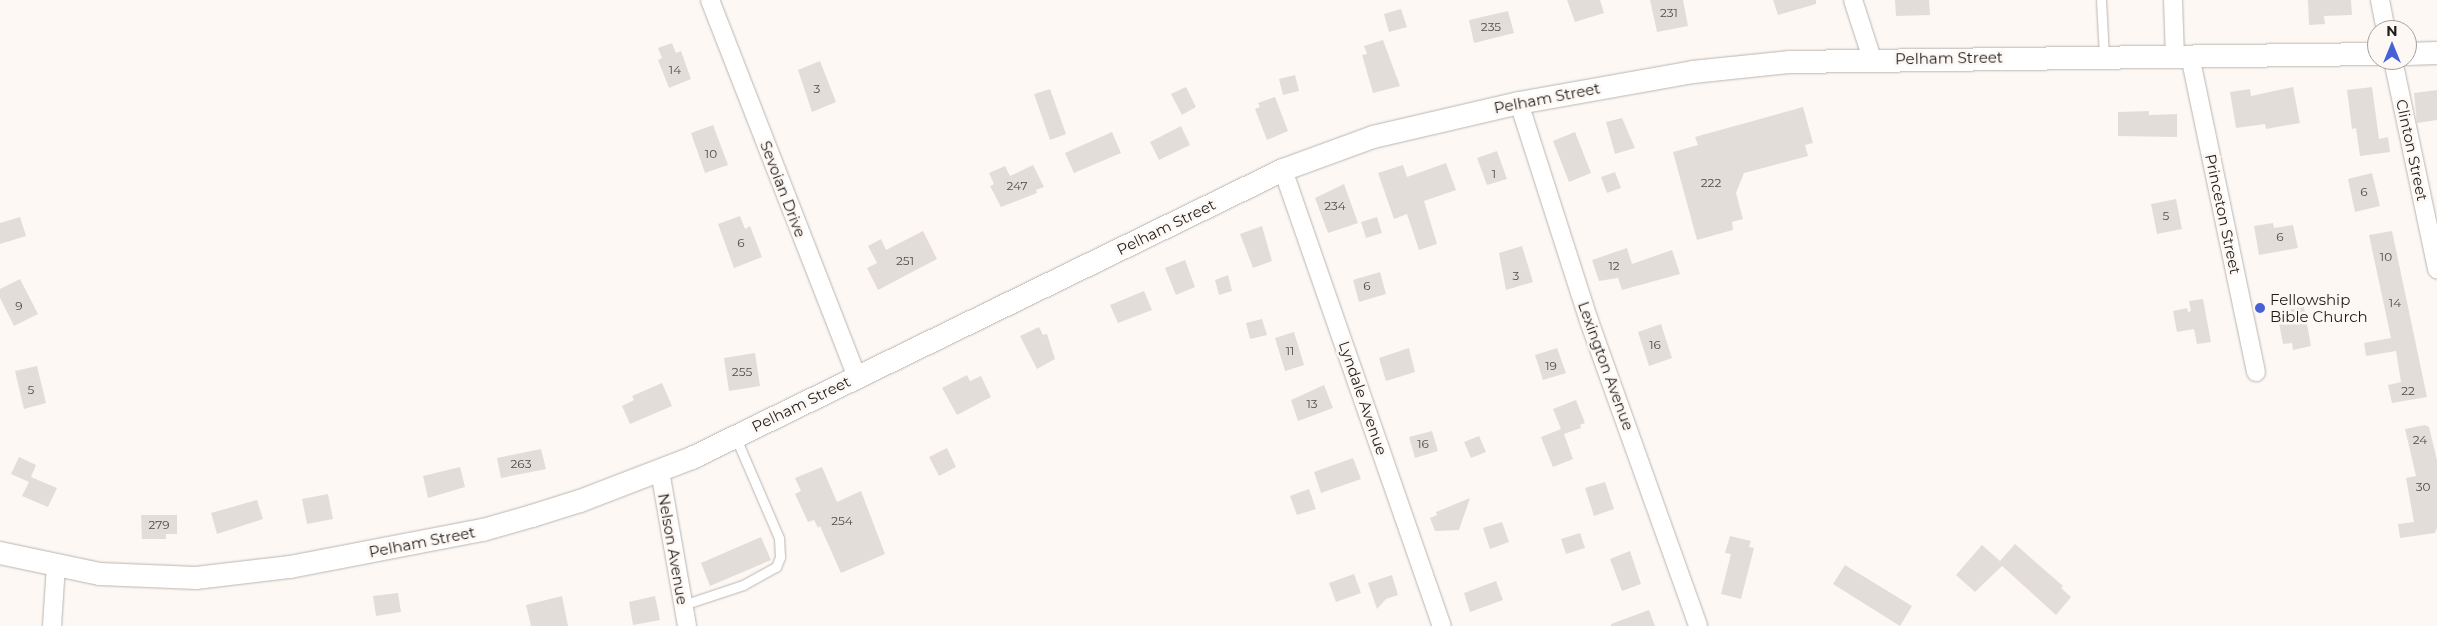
<!DOCTYPE html>
<html>
<head>
<meta charset="utf-8">
<style>
  body { margin:0 }
  #map { position:relative; width:2437px; height:626px; overflow:hidden; background:#fef8f4; font-family:Montserrat,sans-serif }
  div>[style] { position:absolute }
  .building>* { inset:0; background:#e3ddd9 }
  .roads { filter:drop-shadow(0 0 1px #bab5b1) drop-shadow(0 0 1px #bab5b1) }
  .service>* { height:9px; margin:-4.5px; padding:0 4.5px; transform-origin:4.5px; border-radius:4.5px; background:#fff }
  .minor>* { height:18px; margin:-9px; padding:0 9px; transform-origin:9px; border-radius:9px; background:#fff }
  .tertiary>* { height:22px; margin:-11px; padding:0 11px; transform-origin:11px; border-radius:11px; background:#fff }
  .dots>* { width:14px; height:14px; translate:-50% -50%; box-sizing:border-box; border:2px solid #fef8f4; border-radius:50% }
  span { translate:-50% -50%; white-space:nowrap; text-align:center; line-height:1.15; -webkit-text-stroke:5px #fef8f4; paint-order:stroke }
  .number-label { font-size:12px; color:#504d4b }
  .number-label span { -webkit-text-stroke-width:0 }
  .street-label { font-size:15px; color:#1f1d1c }
  .poi-label { font-size:15px; color:#1f1d1c }
  .left { translate:0 -50%; text-align:left }
  .north { position:absolute; left:2367px; top:20px; width:50px; height:50px; box-sizing:border-box; background:#fef8f4; border:1px solid #a5a09e; border-radius:50%; rotate:0deg; font-size:14px; font-weight:700; line-height:20px; text-align:center; color:#1f1d1c }
  .north::after { content:''; display:block; margin:auto; width:18px; height:22px; background:#4762d6; clip-path:polygon(50% 0,100% 100%,50% 72%,0 100%) }
</style>
</head>
<body>
<div id="map">
  <div class="building">
    <i style="clip-path:polygon(1567px 0,1600px 0,1604px 13px,1575px 22px)"></i>
    <i style="clip-path:polygon(1650px 0,1683px 0,1688px 26px,1657px 32px)"></i>
    <i style="clip-path:polygon(1773px 0,1816px 0,1816px 4px,1778px 15px)"></i>
    <i style="clip-path:polygon(1895px 0,1929px 0,1930px 15px,1896px 16px)"></i>
    <i style="clip-path:polygon(2308px 0,2351px 0,2352px 15px,2324px 16px,2325px 24px,2309px 25px)"></i>
    <i style="clip-path:polygon(1401px 9px,1407px 27px,1389px 32px,1384px 14px)"></i>
    <i style="clip-path:polygon(1508px 11px,1514px 33px,1474px 43px,1469px 20px)"></i>
    <i style="clip-path:polygon(1383px 40px,1400px 86px,1373px 93px,1362px 55px,1367px 54px,1364px 46px)"></i>
    <i style="clip-path:polygon(672px 43px,676px 53px,681px 51px,691px 79px,669px 88px,658px 60px,662px 58px,658px 48px)"></i>
    <i style="clip-path:polygon(820px 61px,836px 102px,812px 112px,798px 70px)"></i>
    <i style="clip-path:polygon(1295px 75px,1299px 91px,1283px 95px,1279px 79px)"></i>
    <i style="clip-path:polygon(1186px 87px,1196px 107px,1182px 115px,1171px 94px)"></i>
    <i style="clip-path:polygon(2293px 87px,2300px 123px,2266px 129px,2265px 124px,2236px 128px,2230px 92px,2250px 89px,2251px 96px)"></i>
    <i style="clip-path:polygon(2372px 87px,2379px 139px,2388px 137px,2390px 152px,2360px 156px,2356px 128px,2352px 129px,2347px 90px)"></i>
    <i style="clip-path:polygon(1050px 89px,1066px 134px,1050px 140px,1034px 94px)"></i>
    <i style="clip-path:polygon(2437px 90px,2437px 120px,2417px 123px,2414px 93px)"></i>
    <i style="clip-path:polygon(1275px 97px,1288px 131px,1267px 140px,1255px 109px,1260px 107px,1258px 103px)"></i>
    <i style="clip-path:polygon(1803px 107px,1813px 143px,1805px 145px,1808px 156px,1744px 173px,1736px 193px,1743px 219px,1732px 222px,1733px 230px,1697px 240px,1673px 152px,1698px 145px,1695px 137px)"></i>
    <i style="clip-path:polygon(2149px 111px,2149px 115px,2177px 114px,2177px 137px,2118px 136px,2118px 112px)"></i>
    <i style="clip-path:polygon(1622px 118px,1635px 148px,1615px 154px,1606px 122px)"></i>
    <i style="clip-path:polygon(713px 125px,728px 165px,705px 173px,691px 133px)"></i>
    <i style="clip-path:polygon(1181px 126px,1190px 145px,1159px 160px,1150px 142px)"></i>
    <i style="clip-path:polygon(1112px 132px,1121px 153px,1074px 173px,1065px 153px)"></i>
    <i style="clip-path:polygon(1575px 132px,1591px 173px,1569px 182px,1553px 141px)"></i>
    <i style="clip-path:polygon(1497px 151px,1507px 179px,1487px 185px,1477px 158px)"></i>
    <i style="clip-path:polygon(1446px 163px,1456px 190px,1424px 201px,1437px 244px,1419px 250px,1407px 214px,1394px 219px,1378px 173px,1403px 165px,1407px 177px)"></i>
    <i style="clip-path:polygon(1033px 165px,1044px 187px,1036px 190px,1037px 193px,1001px 207px,990px 186px,994px 184px,989px 173px,1005px 166px,1010px 176px)"></i>
    <i style="clip-path:polygon(1615px 172px,1621px 188px,1607px 193px,1601px 177px)"></i>
    <i style="clip-path:polygon(2372px 173px,2380px 206px,2355px 212px,2348px 179px)"></i>
    <i style="clip-path:polygon(1344px 184px,1358px 223px,1328px 233px,1315px 198px)"></i>
    <i style="clip-path:polygon(2176px 199px,2182px 229px,2157px 234px,2151px 204px)"></i>
    <i style="clip-path:polygon(740px 216px,745px 229px,750px 226px,762px 257px,734px 268px,718px 224px)"></i>
    <i style="clip-path:polygon(20px 217px,26px 236px,0 244px,0 223px)"></i>
    <i style="clip-path:polygon(1377px 217px,1382px 233px,1366px 238px,1361px 222px)"></i>
    <i style="clip-path:polygon(2273px 223px,2274px 228px,2293px 225px,2298px 248px,2259px 255px,2254px 226px)"></i>
    <i style="clip-path:polygon(1262px 226px,1272px 261px,1253px 268px,1240px 234px)"></i>
    <i style="clip-path:polygon(923px 231px,937px 259px,878px 290px,867px 268px,877px 263px,868px 246px,881px 239px,886px 250px)"></i>
    <i style="clip-path:polygon(2392px 231px,2427px 397px,2392px 403px,2388px 385px,2401px 382px,2396px 351px,2366px 356px,2364px 343px,2391px 338px,2369px 235px)"></i>
    <i style="clip-path:polygon(1522px 246px,1533px 282px,1506px 290px,1499px 253px)"></i>
    <i style="clip-path:polygon(1627px 248px,1632px 264px,1672px 250px,1680px 274px,1622px 290px,1618px 278px,1599px 281px,1592px 260px)"></i>
    <i style="clip-path:polygon(1185px 260px,1195px 287px,1176px 295px,1165px 268px)"></i>
    <i style="clip-path:polygon(1380px 272px,1386px 294px,1359px 302px,1353px 280px)"></i>
    <i style="clip-path:polygon(1228px 275px,1232px 291px,1219px 295px,1215px 280px)"></i>
    <i style="clip-path:polygon(20px 279px,38px 314px,14px 326px,0 298px,0 289px)"></i>
    <i style="clip-path:polygon(1144px 291px,1152px 310px,1118px 323px,1110px 305px)"></i>
    <i style="clip-path:polygon(2203px 299px,2211px 342px,2197px 344px,2194px 329px,2177px 332px,2173px 311px,2187px 308px,2188px 312px,2191px 311px,2189px 301px)"></i>
    <i style="clip-path:polygon(2304px 307px,2311px 346px,2293px 350px,2292px 343px,2283px 344px,2277px 312px)"></i>
    <i style="clip-path:polygon(1262px 319px,1267px 335px,1250px 339px,1246px 323px)"></i>
    <i style="clip-path:polygon(1661px 324px,1672px 358px,1649px 366px,1638px 332px)"></i>
    <i style="clip-path:polygon(1039px 327px,1043px 335px,1047px 334px,1055px 359px,1037px 369px,1020px 336px)"></i>
    <i style="clip-path:polygon(1294px 332px,1304px 365px,1285px 371px,1275px 338px)"></i>
    <i style="clip-path:polygon(1409px 348px,1415px 372px,1386px 381px,1379px 358px)"></i>
    <i style="clip-path:polygon(1557px 348px,1566px 373px,1543px 380px,1535px 355px)"></i>
    <i style="clip-path:polygon(755px 353px,760px 386px,729px 391px,724px 358px)"></i>
    <i style="clip-path:polygon(37px 366px,46px 403px,24px 409px,15px 371px)"></i>
    <i style="clip-path:polygon(967px 375px,970px 381px,981px 376px,991px 397px,957px 415px,942px 388px)"></i>
    <i style="clip-path:polygon(662px 383px,672px 406px,630px 424px,622px 406px,634px 400px,632px 396px)"></i>
    <i style="clip-path:polygon(1324px 385px,1333px 408px,1298px 421px,1291px 400px)"></i>
    <i style="clip-path:polygon(1576px 400px,1585px 423px,1580px 425px,1581px 428px,1564px 434px,1573px 459px,1553px 467px,1541px 437px,1561px 429px,1553px 409px)"></i>
    <i style="clip-path:polygon(2425px 425px,2429px 427px,2437px 460px,2437px 528px,2435px 533px,2400px 538px,2398px 524px,2414px 522px,2406px 478px,2416px 476px,2405px 429px)"></i>
    <i style="clip-path:polygon(1432px 431px,1438px 451px,1415px 458px,1409px 437px)"></i>
    <i style="clip-path:polygon(1479px 436px,1486px 452px,1471px 458px,1464px 442px)"></i>
    <i style="clip-path:polygon(947px 448px,956px 467px,939px 476px,929px 457px)"></i>
    <i style="clip-path:polygon(541px 449px,546px 469px,501px 478px,497px 458px)"></i>
    <i style="clip-path:polygon(19px 457px,36px 465px,31px 477px,57px 488px,48px 507px,22px 496px,29px 482px,11px 474px)"></i>
    <i style="clip-path:polygon(1353px 458px,1361px 479px,1321px 493px,1314px 472px)"></i>
    <i style="clip-path:polygon(460px 467px,465px 487px,428px 498px,423px 476px)"></i>
    <i style="clip-path:polygon(822px 467px,837px 502px,861px 491px,885px 554px,841px 573px,820px 526px,818px 528px,814px 520px,808px 522px,795px 494px,801px 491px,795px 478px)"></i>
    <i style="clip-path:polygon(1605px 482px,1614px 509px,1594px 516px,1585px 488px)"></i>
    <i style="clip-path:polygon(1309px 489px,1316px 509px,1297px 515px,1290px 496px)"></i>
    <i style="clip-path:polygon(328px 494px,333px 519px,307px 524px,302px 499px)"></i>
    <i style="clip-path:polygon(1470px 498px,1459px 530px,1435px 531px,1430px 518px,1437px 515px,1436px 512px)"></i>
    <i style="clip-path:polygon(257px 500px,263px 519px,217px 534px,211px 513px)"></i>
    <i style="clip-path:polygon(141px 515px,177px 515px,177px 534px,166px 534px,166px 539px,142px 539px)"></i>
    <i style="clip-path:polygon(1502px 522px,1509px 542px,1490px 549px,1483px 528px)"></i>
    <i style="clip-path:polygon(1580px 533px,1585px 548px,1566px 554px,1561px 539px)"></i>
    <i style="clip-path:polygon(1730px 536px,1751px 541px,1749px 547px,1754px 548px,1741px 599px,1721px 594px,1731px 554px,1725px 553px)"></i>
    <i style="clip-path:polygon(761px 537px,771px 560px,710px 586px,701px 563px)"></i>
    <i style="clip-path:polygon(2015px 544px,2063px 586px,2061px 588px,2071px 597px,2056px 615px,2002px 566px,1975px 592px,1956px 575px,1982px 545px,2000px 561px)"></i>
    <i style="clip-path:polygon(1630px 551px,1641px 584px,1622px 591px,1610px 559px)"></i>
    <i style="clip-path:polygon(1845px 565px,1912px 606px,1900px 626px,1833px 584px)"></i>
    <i style="clip-path:polygon(1354px 574px,1361px 593px,1336px 602px,1329px 583px)"></i>
    <i style="clip-path:polygon(1392px 575px,1398px 595px,1386px 599px,1377px 609px,1368px 583px)"></i>
    <i style="clip-path:polygon(1496px 581px,1503px 600px,1470px 612px,1464px 593px)"></i>
    <i style="clip-path:polygon(398px 593px,401px 612px,376px 616px,373px 596px)"></i>
    <i style="clip-path:polygon(562px 596px,568px 626px,531px 626px,526px 605px)"></i>
    <i style="clip-path:polygon(655px 596px,660px 620px,633px 625px,629px 602px)"></i>
    <i style="clip-path:polygon(1649px 610px,1655px 626px,1611px 626px,1611px 624px)"></i>
  </div>
  <div class="roads">
    <div class="service">
      <i style="left:2101px;top:0;width:56px;rotate:86.9deg"></i>
      <i style="left:683px;top:605px;width:63px;rotate:-18.4deg"></i>
      <i style="left:743px;top:585px;width:38px;rotate:-29deg"></i>
      <i style="left:776px;top:567px;width:11px;rotate:-68deg"></i>
      <i style="left:780px;top:557px;width:19px;rotate:-93deg"></i>
      <i style="left:779px;top:538px;width:109px;rotate:-113.3deg"></i>
    </div>
    <div class="minor">
      <i style="left:710px;top:0;width:406px;rotate:68.7deg"></i>
      <i style="left:1853px;top:0;width:62px;rotate:72.1deg"></i>
      <i style="left:2173px;top:0;width:56px;rotate:88deg"></i>
      <i style="left:2380px;top:0;width:31px;rotate:79deg"></i>
      <i style="left:2190px;top:56px;width:323px;rotate:78.2deg"></i>
      <i style="left:2393px;top:60px;width:214px;rotate:78.1deg"></i>
      <i style="left:1519px;top:103px;width:229px;rotate:72.2deg"></i>
      <i style="left:1589px;top:321px;width:324px;rotate:70.3deg"></i>
      <i style="left:1283px;top:170px;width:483px;rotate:70.8deg"></i>
      <i style="left:660px;top:471px;width:157px;rotate:80.1deg"></i>
      <i style="left:52px;top:626px;width:60px;rotate:-86.2deg"></i>
    </div>
    <div class="tertiary">
      <i style="left:2407px;top:54px;width:30px;rotate:-2deg"></i>
      <i style="left:0;top:553px;width:102px;rotate:11.9deg"></i>
      <i style="left:100px;top:574px;width:96px;rotate:2.4deg"></i>
      <i style="left:196px;top:578px;width:95px;rotate:-6.7deg"></i>
      <i style="left:290px;top:567px;width:197px;rotate:-10.9deg"></i>
      <i style="left:483px;top:530px;width:51px;rotate:-15.9deg"></i>
      <i style="left:532px;top:516px;width:50px;rotate:-17.4deg"></i>
      <i style="left:580px;top:501px;width:120px;rotate:-21deg"></i>
      <i style="left:692px;top:458px;width:657px;rotate:-25.98deg"></i>
      <i style="left:1283px;top:170px;width:96px;rotate:-20.1deg"></i>
      <i style="left:1373px;top:137px;width:150px;rotate:-13.1deg"></i>
      <i style="left:1519px;top:103px;width:177px;rotate:-10.1deg"></i>
      <i style="left:1693px;top:72px;width:98px;rotate:-5.9deg"></i>
      <i style="left:1790px;top:62px;width:587px;rotate:-0.78deg"></i>
    </div>
  </div>
  <div class="dots">
    <i style="left:2260px;top:308px;background:#4762d6"></i>
  </div>
  <div class="number-label">
    <span style="left:1669px;top:13px">231</span>
    <span style="left:1491px;top:27px">235</span>
    <span style="left:675px;top:70px">14</span>
    <span style="left:817px;top:89px">3</span>
    <span style="left:711px;top:154px">10</span>
    <span style="left:1494px;top:174px">1</span>
    <span style="left:1711px;top:183px">222</span>
    <span style="left:1017px;top:186px">247</span>
    <span style="left:2364px;top:192px">6</span>
    <span style="left:1335px;top:206px">234</span>
    <span style="left:2166px;top:216px">5</span>
    <span style="left:2280px;top:237px">6</span>
    <span style="left:741px;top:243px">6</span>
    <span style="left:2386px;top:257px">10</span>
    <span style="left:905px;top:261px">251</span>
    <span style="left:1614px;top:266px">12</span>
    <span style="left:1516px;top:276px">3</span>
    <span style="left:1367px;top:286px">6</span>
    <span style="left:2395px;top:303px">14</span>
    <span style="left:19px;top:306px">9</span>
    <span style="left:1655px;top:345px">16</span>
    <span style="left:1290px;top:351px">11</span>
    <span style="left:1551px;top:366px">19</span>
    <span style="left:742px;top:372px">255</span>
    <span style="left:31px;top:390px">5</span>
    <span style="left:2408px;top:391px">22</span>
    <span style="left:1312px;top:404px">13</span>
    <span style="left:2420px;top:440px">24</span>
    <span style="left:1423px;top:444px">16</span>
    <span style="left:521px;top:464px">263</span>
    <span style="left:2423px;top:487px">30</span>
    <span style="left:842px;top:521px">254</span>
    <span style="left:159px;top:525px">279</span>
  </div>
  <div class="street-label">
    <span style="left:1949px;top:58px;rotate:-1deg">Pelham Street</span>
    <span style="left:1547px;top:98px;rotate:-11deg">Pelham Street</span>
    <span style="left:2412px;top:150px;rotate:78deg">Clinton Street</span>
    <span style="left:783px;top:189px;rotate:69deg">Sevoian Drive</span>
    <span style="left:2223px;top:214px;rotate:78deg">Princeton Street</span>
    <span style="left:1166px;top:227px;rotate:-26deg">Pelham Street</span>
    <span style="left:1606px;top:366px;rotate:70deg">Lexington Avenue</span>
    <span style="left:1363px;top:398px;rotate:71deg">Lyndale Avenue</span>
    <span style="left:801px;top:404px;rotate:-26deg">Pelham Street</span>
    <span style="left:422px;top:542px;rotate:-11deg">Pelham Street</span>
    <span style="left:673px;top:549px;rotate:80deg">Nelson Avenue</span>
  </div>
  <div class="poi-label">
    <span class="left" style="left:2270px;top:308px">Fellowship<br>Bible Church</span>
  </div>
  <div class="north">N</div>
</div>
</body>
</html>
